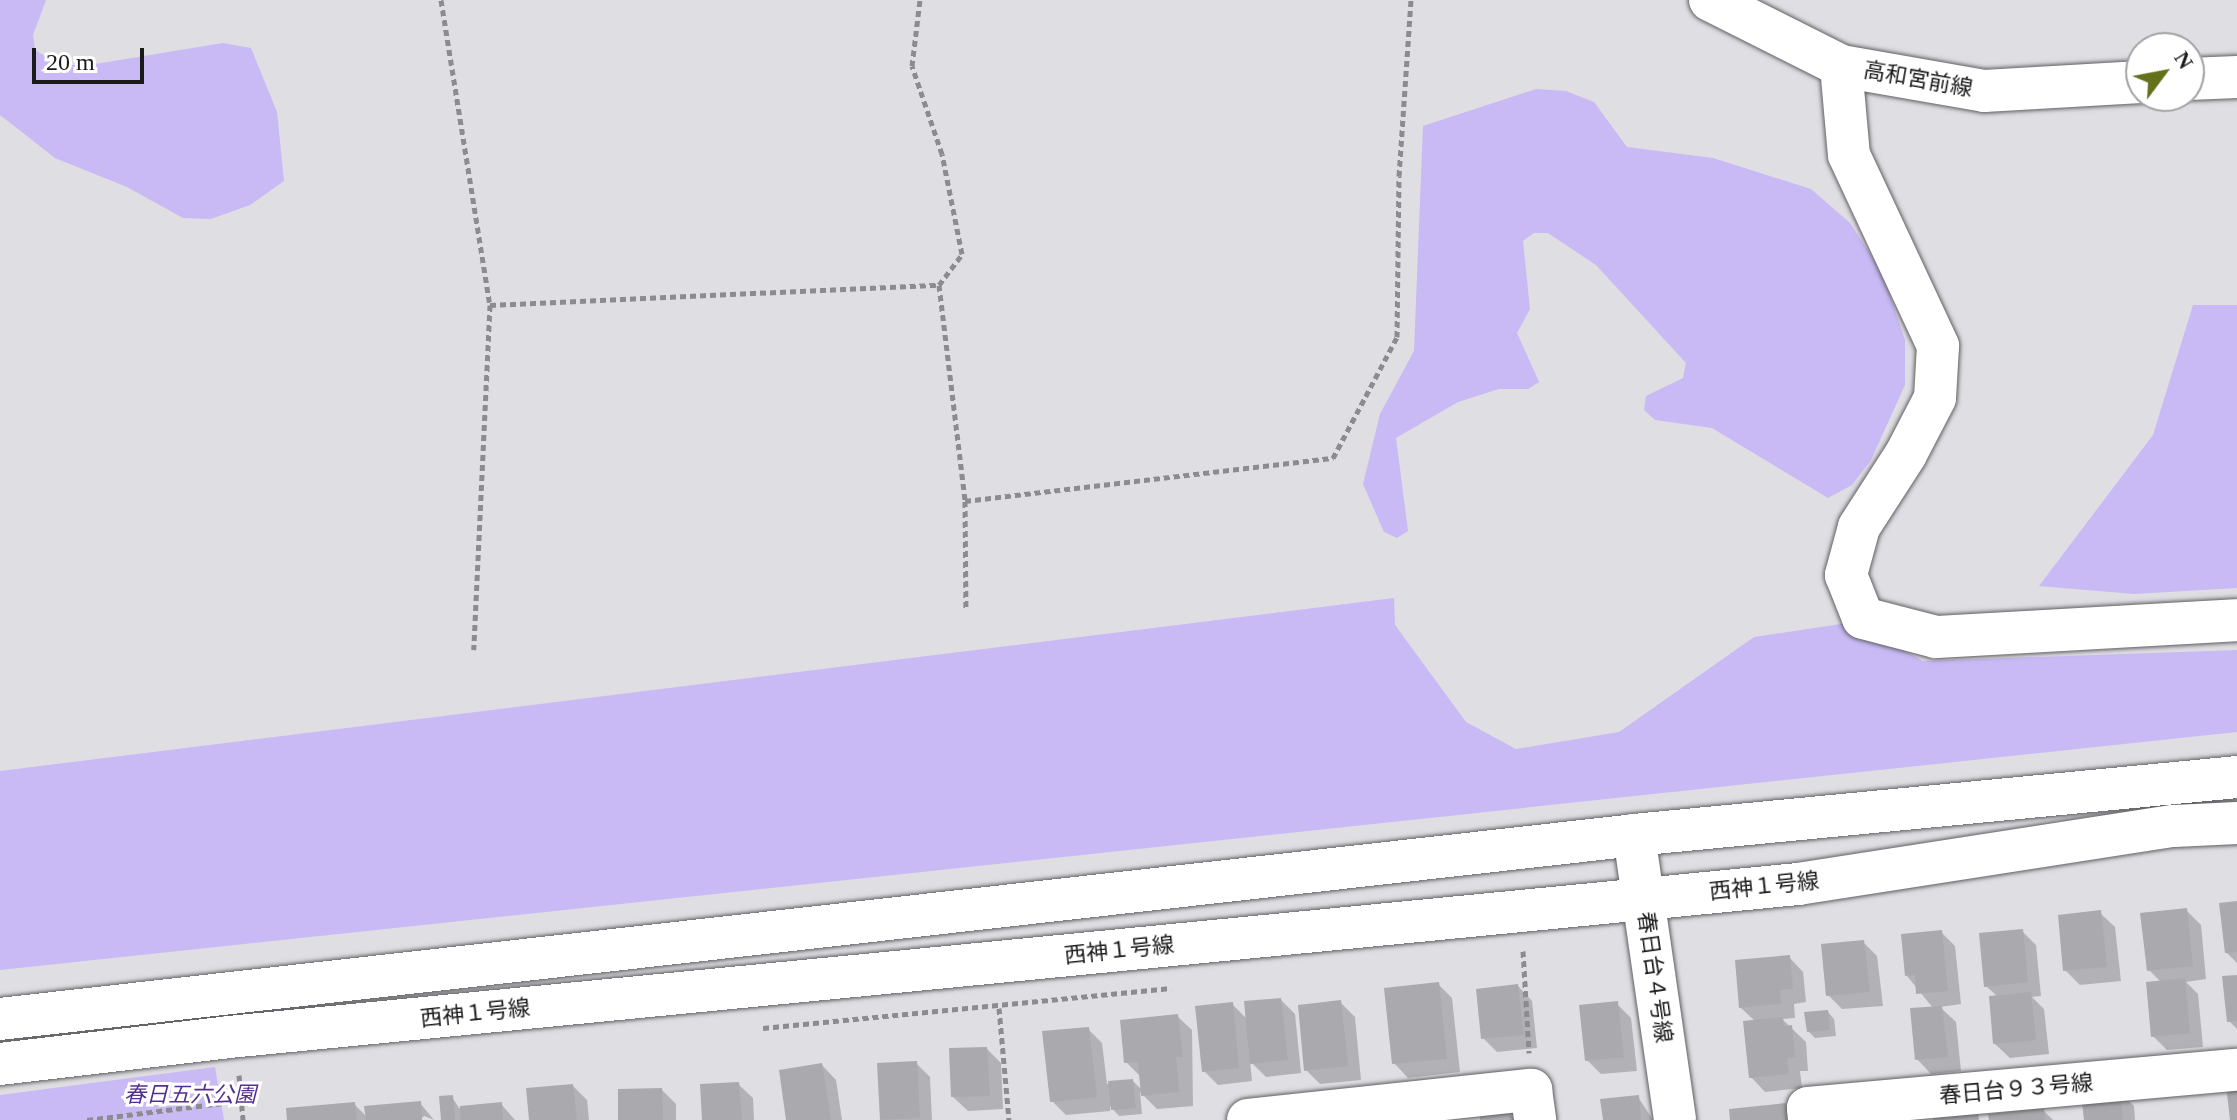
<!DOCTYPE html>
<html>
<head>
<meta charset="utf-8">
<style>
  body { margin:0 }
  #map { position:relative; width:2237px; height:1120px; overflow:hidden; background:#dfdee3; font-family:"Times New Roman","Noto Sans JP",serif }
  div>[style] { position:absolute }
  .green>* { inset:0; background:#c9b9f5 }
  .shadow>* { inset:0; background:#0003 }
  .building>* { inset:0; background:#aaa9ad }
  .path>* { height:5px; margin-top:-2.5px; transform-origin:0; background:repeating-linear-gradient(90deg,#8c8c8f 0 6px,transparent 0 10px) }
  .roads { filter:drop-shadow(0 0 2px #616064) drop-shadow(0 0 2px #616064) }
  .minor>* { height:42px; margin:-21px; padding:0 21px; transform-origin:21px; border-radius:21px; background:#fff }
  span { translate:-50% -50%; white-space:nowrap; text-align:center; line-height:1.15; -webkit-text-stroke:6px #fff; paint-order:stroke }
  .street-label { font-size:22px; color:#1a1a1b }
  .park-label { font-size:22px; color:#54308e; font-style:italic }
  .north { position:absolute; left:2125px; top:32px; width:80px; height:80px; box-sizing:border-box; background:#fff; border:2px solid #a3a3a4; border-radius:50%; rotate:58deg; font-size:22px; font-weight:700; line-height:32px; text-align:center; color:#1a1a1b }
  .north::after { content:''; display:block; margin:auto; width:28px; height:36px; background:#65701a; clip-path:polygon(50% 0,100% 100%,50% 72%,0 100%) }
  .scale { position:absolute; left:32px; top:48px; width:112px; height:36px; box-sizing:border-box; border:4px solid #1a1a1b; border-top:0; padding-left:10px; font-size:24px; line-height:28px; white-space:nowrap; color:#1a1a1b; -webkit-text-stroke:6px #fff; paint-order:stroke }
</style>
</head>
<body>
<div id="map">
  <div class="green">
    <i style="clip-path:polygon(0 0,46px 0,33px 35px,35px 50px,60px 65px,89px 65px,223px 43px,251px 48px,277px 112px,284px 181px,250px 205px,211px 219px,183px 218px,127px 187px,55px 158px,0 115px)"></i>
    <i style="clip-path:polygon(1536px 89px,1566px 91px,1594px 102px,1627px 147px,1713px 158px,1811px 189px,1850px 223px,1882px 272px,1905px 340px,1905px 385px,1871px 460px,1852px 485px,1828px 498px,1712px 428px,1655px 420px,1644px 410px,1646px 396px,1683px 378px,1686px 363px,1596px 265px,1548px 233px,1534px 233px,1523px 241px,1530px 309px,1517px 333px,1539px 382px,1528px 389px,1499px 389px,1458px 402px,1396px 438px,1408px 531px,1397px 538px,1384px 532px,1363px 484px,1380px 414px,1414px 351px,1423px 126px)"></i>
    <i style="clip-path:polygon(2193px 305px,2237px 305px,2237px 588px,2134px 594px,2039px 586px,2153px 435px)"></i>
    <i style="clip-path:polygon(1394px 598px,1395px 625px,1466px 722px,1516px 749px,1619px 732px,1754px 637px,1854px 622px,1923px 661px,2237px 650px,2237px 732px,0 970px,0 771px)"></i>
    <i style="clip-path:polygon(215px 1067px,224px 1120px,0 1120px,0 1095px)"></i>
  </div>
  <div class="shadow">
    <i style="clip-path:polygon(2237px 903px,2237px 963px,2226px 952px)"></i>
    <i style="clip-path:polygon(2186px 910px,2201px 925px,2206px 979px,2186px 982px,2198px 994px,2203px 1047px,2167px 1050px,2153px 1036px,2161px 982px,2149px 970px)"></i>
    <i style="clip-path:polygon(2100px 913px,2115px 927px,2121px 981px,2080px 985px,2065px 970px)"></i>
    <i style="clip-path:polygon(2022px 931px,2036px 945px,2041px 996px,2032px 997px,2044px 1009px,2049px 1054px,2010px 1058px,1995px 1044px,1998px 997px,1986px 986px)"></i>
    <i style="clip-path:polygon(1941px 932px,1955px 946px,1961px 1004px,1940px 1007px,1956px 1022px,1961px 1071px,1931px 1074px,1917px 1059px,1933px 1008px,1907px 976px)"></i>
    <i style="clip-path:polygon(1863px 942px,1877px 956px,1883px 1006px,1842px 1009px,1828px 995px)"></i>
    <i style="clip-path:polygon(1789px 957px,1803px 972px,1806px 1002px,1794px 1004px,1795px 1018px,1782px 1019px,1806px 1042px,1808px 1071px,1800px 1071px,1802px 1088px,1765px 1092px,1751px 1077px,1756px 1022px,1741px 1008px)"></i>
    <i style="clip-path:polygon(2237px 977px,2237px 1029px,2229px 1021px)"></i>
    <i style="clip-path:polygon(1438px 984px,1452px 998px,1460px 1072px,1408px 1078px,1394px 1063px)"></i>
    <i style="clip-path:polygon(1518px 986px,1532px 1001px,1537px 1048px,1497px 1052px,1483px 1038px)"></i>
    <i style="clip-path:polygon(1281px 1000px,1295px 1014px,1301px 1073px,1266px 1077px,1250px 1061px,1252px 1081px,1218px 1085px,1204px 1071px,1232px 1004px,1248px 1020px)"></i>
    <i style="clip-path:polygon(1341px 1003px,1355px 1017px,1361px 1080px,1320px 1084px,1306px 1070px)"></i>
    <i style="clip-path:polygon(1617px 1004px,1631px 1018px,1637px 1071px,1601px 1074px,1587px 1060px)"></i>
    <i style="clip-path:polygon(1828px 1012px,1834px 1019px,1836px 1036px,1815px 1038px,1808px 1031px)"></i>
    <i style="clip-path:polygon(1177px 1016px,1192px 1030px,1193px 1106px,1157px 1109px,1140px 1092px,1142px 1114px,1119px 1116px,1110px 1106px,1110px 1111px,1066px 1115px,1052px 1101px,1088px 1029px,1102px 1043px,1107px 1084px,1133px 1081px,1143px 1091px,1140px 1076px,1126px 1062px)"></i>
    <i style="clip-path:polygon(987px 1049px,1001px 1063px,1003px 1109px,968px 1111px,953px 1097px)"></i>
    <i style="clip-path:polygon(916px 1063px,930px 1077px,932px 1120px,883px 1120px)"></i>
    <i style="clip-path:polygon(822px 1065px,836px 1080px,842px 1120px,788px 1120px)"></i>
    <i style="clip-path:polygon(738px 1084px,753px 1098px,754px 1120px,704px 1120px)"></i>
    <i style="clip-path:polygon(573px 1086px,587px 1100px,589px 1120px,531px 1120px)"></i>
    <i style="clip-path:polygon(662px 1090px,676px 1104px,676px 1120px,620px 1120px)"></i>
    <i style="clip-path:polygon(2120px 1092px,2134px 1106px,2135px 1120px,2086px 1120px)"></i>
    <i style="clip-path:polygon(452px 1097px,459px 1108px,501px 1104px,515px 1120px,443px 1120px)"></i>
    <i style="clip-path:polygon(1638px 1097px,1653px 1120px,1605px 1120px)"></i>
    <i style="clip-path:polygon(420px 1103px,434px 1120px,424px 1116px,420px 1120px,289px 1120px,354px 1104px,367px 1117px)"></i>
    <i style="clip-path:polygon(2043px 1110px,2053px 1120px,1991px 1120px)"></i>
    <i style="clip-path:polygon(1508px 1112px,1515px 1120px,1480px 1120px,1480px 1115px)"></i>
  </div>
  <div class="building">
    <i style="clip-path:polygon(2237px 901px,2237px 952px,2225px 953px,2219px 903px)"></i>
    <i style="clip-path:polygon(2187px 908px,2193px 966px,2147px 971px,2140px 913px)"></i>
    <i style="clip-path:polygon(2101px 910px,2107px 967px,2063px 971px,2058px 915px)"></i>
    <i style="clip-path:polygon(2023px 929px,2028px 982px,1984px 987px,1979px 933px)"></i>
    <i style="clip-path:polygon(1942px 930px,1948px 991px,1916px 994px,1915px 975px,1905px 976px,1901px 934px)"></i>
    <i style="clip-path:polygon(1864px 940px,1870px 992px,1826px 996px,1821px 944px)"></i>
    <i style="clip-path:polygon(1790px 955px,1793px 989px,1780px 990px,1781px 1004px,1739px 1008px,1735px 960px)"></i>
    <i style="clip-path:polygon(2237px 975px,2237px 1021px,2227px 1022px,2222px 976px)"></i>
    <i style="clip-path:polygon(2185px 978px,2190px 1033px,2151px 1037px,2146px 982px)"></i>
    <i style="clip-path:polygon(1439px 982px,1447px 1059px,1392px 1064px,1384px 988px)"></i>
    <i style="clip-path:polygon(1518px 984px,1524px 1035px,1481px 1039px,1476px 989px)"></i>
    <i style="clip-path:polygon(2031px 992px,2036px 1040px,1993px 1044px,1989px 996px)"></i>
    <i style="clip-path:polygon(1281px 998px,1288px 1060px,1250px 1064px,1244px 1001px)"></i>
    <i style="clip-path:polygon(1341px 1000px,1348px 1066px,1304px 1071px,1298px 1005px)"></i>
    <i style="clip-path:polygon(1618px 1001px,1624px 1057px,1585px 1061px,1579px 1005px)"></i>
    <i style="clip-path:polygon(1233px 1002px,1239px 1068px,1202px 1072px,1195px 1006px)"></i>
    <i style="clip-path:polygon(1942px 1006px,1948px 1057px,1915px 1060px,1910px 1008px)"></i>
    <i style="clip-path:polygon(1828px 1010px,1830px 1030px,1807px 1032px,1804px 1012px)"></i>
    <i style="clip-path:polygon(1178px 1014px,1183px 1057px,1176px 1057px,1179px 1092px,1141px 1096px,1138px 1062px,1124px 1063px,1120px 1020px)"></i>
    <i style="clip-path:polygon(1783px 1017px,1784px 1026px,1792px 1025px,1795px 1057px,1787px 1058px,1789px 1074px,1749px 1078px,1743px 1021px)"></i>
    <i style="clip-path:polygon(1089px 1027px,1097px 1097px,1050px 1102px,1042px 1031px)"></i>
    <i style="clip-path:polygon(987px 1047px,990px 1096px,951px 1097px,949px 1048px)"></i>
    <i style="clip-path:polygon(917px 1061px,920px 1118px,880px 1120px,877px 1063px)"></i>
    <i style="clip-path:polygon(822px 1063px,831px 1120px,786px 1120px,779px 1070px)"></i>
    <i style="clip-path:polygon(1133px 1079px,1136px 1108px,1111px 1110px,1108px 1081px)"></i>
    <i style="clip-path:polygon(739px 1082px,742px 1120px,702px 1120px,700px 1084px)"></i>
    <i style="clip-path:polygon(573px 1084px,577px 1120px,529px 1120px,526px 1088px)"></i>
    <i style="clip-path:polygon(2237px 1084px,2237px 1120px,2230px 1120px,2226px 1085px)"></i>
    <i style="clip-path:polygon(662px 1088px,663px 1120px,618px 1120px,618px 1089px)"></i>
    <i style="clip-path:polygon(2120px 1090px,2123px 1120px,2084px 1120px,2081px 1094px)"></i>
    <i style="clip-path:polygon(453px 1095px,455px 1120px,441px 1120px,439px 1096px)"></i>
    <i style="clip-path:polygon(1639px 1095px,1641px 1120px,1603px 1120px,1600px 1099px)"></i>
    <i style="clip-path:polygon(421px 1101px,422px 1120px,366px 1120px,364px 1106px)"></i>
    <i style="clip-path:polygon(355px 1102px,357px 1120px,287px 1120px,286px 1108px)"></i>
    <i style="clip-path:polygon(502px 1102px,503px 1120px,461px 1120px,460px 1106px)"></i>
    <i style="clip-path:polygon(1786px 1103px,1788px 1120px,1730px 1120px,1729px 1109px)"></i>
    <i style="clip-path:polygon(2044px 1108px,2045px 1120px,1989px 1120px,1988px 1114px)"></i>
    <i style="clip-path:polygon(1978px 1113px,1979px 1120px,1933px 1120px,1933px 1118px)"></i>
  </div>
  <div class="path">
    <i style="left:441px;top:0;width:309px;rotate:80.9deg"></i>
    <i style="left:490px;top:305px;width:345px;rotate:92.7deg"></i>
    <i style="left:939px;top:285px;width:218px;rotate:83.1deg"></i>
    <i style="left:965px;top:501px;width:109px;rotate:89.5deg"></i>
    <i style="left:490px;top:305px;width:449px;rotate:-2.6deg"></i>
    <i style="left:939px;top:285px;width:39px;rotate:-53deg"></i>
    <i style="left:962px;top:254px;width:102px;rotate:-101.3deg"></i>
    <i style="left:942px;top:154px;width:93px;rotate:-108.8deg"></i>
    <i style="left:912px;top:66px;width:66px;rotate:-83.1deg"></i>
    <i style="left:965px;top:501px;width:371px;rotate:-6.7deg"></i>
    <i style="left:1333px;top:458px;width:137px;rotate:-62.1deg"></i>
    <i style="left:1397px;top:337px;width:161px;rotate:-89.3deg"></i>
    <i style="left:1399px;top:176px;width:176px;rotate:-86.1deg"></i>
    <i style="left:1523px;top:951px;width:102px;rotate:86.6deg"></i>
    <i style="left:999px;top:1008px;width:112px;rotate:84.9deg"></i>
    <i style="left:763px;top:1028px;width:410px;rotate:-5.6deg"></i>
    <i style="left:239px;top:1075px;width:45px;rotate:84.9deg"></i>
    <i style="left:87px;top:1120px;width:153px;rotate:-7.1deg"></i>
  </div>
  <div class="roads">
    <div class="minor">
      <i style="left:1710px;top:0;width:147px;rotate:26.7deg"></i>
      <i style="left:1841px;top:66px;width:145px;rotate:9.9deg"></i>
      <i style="left:1984px;top:91px;width:157px;rotate:-3.3deg"></i>
      <i style="left:1841px;top:66px;width:89px;rotate:84.9deg"></i>
      <i style="left:1849px;top:155px;width:211px;rotate:65deg"></i>
      <i style="left:1938px;top:346px;width:52px;rotate:93.3deg"></i>
      <i style="left:1935px;top:398px;width:63px;rotate:117.4deg"></i>
      <i style="left:1906px;top:454px;width:87px;rotate:122.8deg"></i>
      <i style="left:1859px;top:527px;width:50px;rotate:105.2deg"></i>
      <i style="left:1846px;top:575px;width:46px;rotate:68.4deg"></i>
      <i style="left:1863px;top:618px;width:75px;rotate:14.6deg"></i>
      <i style="left:1936px;top:637px;width:301px;rotate:-3.2deg"></i>
      <i style="left:2189px;top:79px;width:48px;rotate:-2.4deg"></i>
      <i style="left:1634px;top:835px;width:288px;rotate:81.8deg"></i>
      <i style="left:0;top:1019px;width:1644px;rotate:-6.42deg"></i>
      <i style="left:1634px;top:835px;width:606px;rotate:-5.49deg"></i>
      <i style="left:0;top:1064px;width:231px;rotate:-6.7deg"></i>
      <i style="left:229px;top:1037px;width:1576px;rotate:-5.57deg"></i>
      <i style="left:1798px;top:884px;width:380px;rotate:-8.8deg"></i>
      <i style="left:2174px;top:826px;width:63px;rotate:-2.7deg"></i>
      <i style="left:1248px;top:1120px;width:285px;rotate:-6.1deg"></i>
      <i style="left:1531px;top:1090px;width:30px;rotate:82deg"></i>
      <i style="left:1809px;top:1120px;width:12px;rotate:-95deg"></i>
      <i style="left:1808px;top:1108px;width:431px;rotate:-5.1deg"></i>
    </div>
  </div>
  <div class="street-label">
    <span style="left:1918px;top:79px;rotate:10deg">高和宮前線</span>
    <span style="left:1764px;top:886px;rotate:-6deg">西神１号線</span>
    <span style="left:1119px;top:950px;rotate:-6deg">西神１号線</span>
    <span style="left:1655px;top:977px;rotate:82deg">春日台４号線</span>
    <span style="left:475px;top:1013px;rotate:-6deg">西神１号線</span>
    <span style="left:2016px;top:1089px;rotate:-5deg">春日台９３号線</span>
  </div>
  <div class="park-label">
    <span style="left:190px;top:1095px">春日五六公園</span>
  </div>
  <div class="north">N</div>
  <div class="scale">20 m</div>
</div>
</body>
</html>
